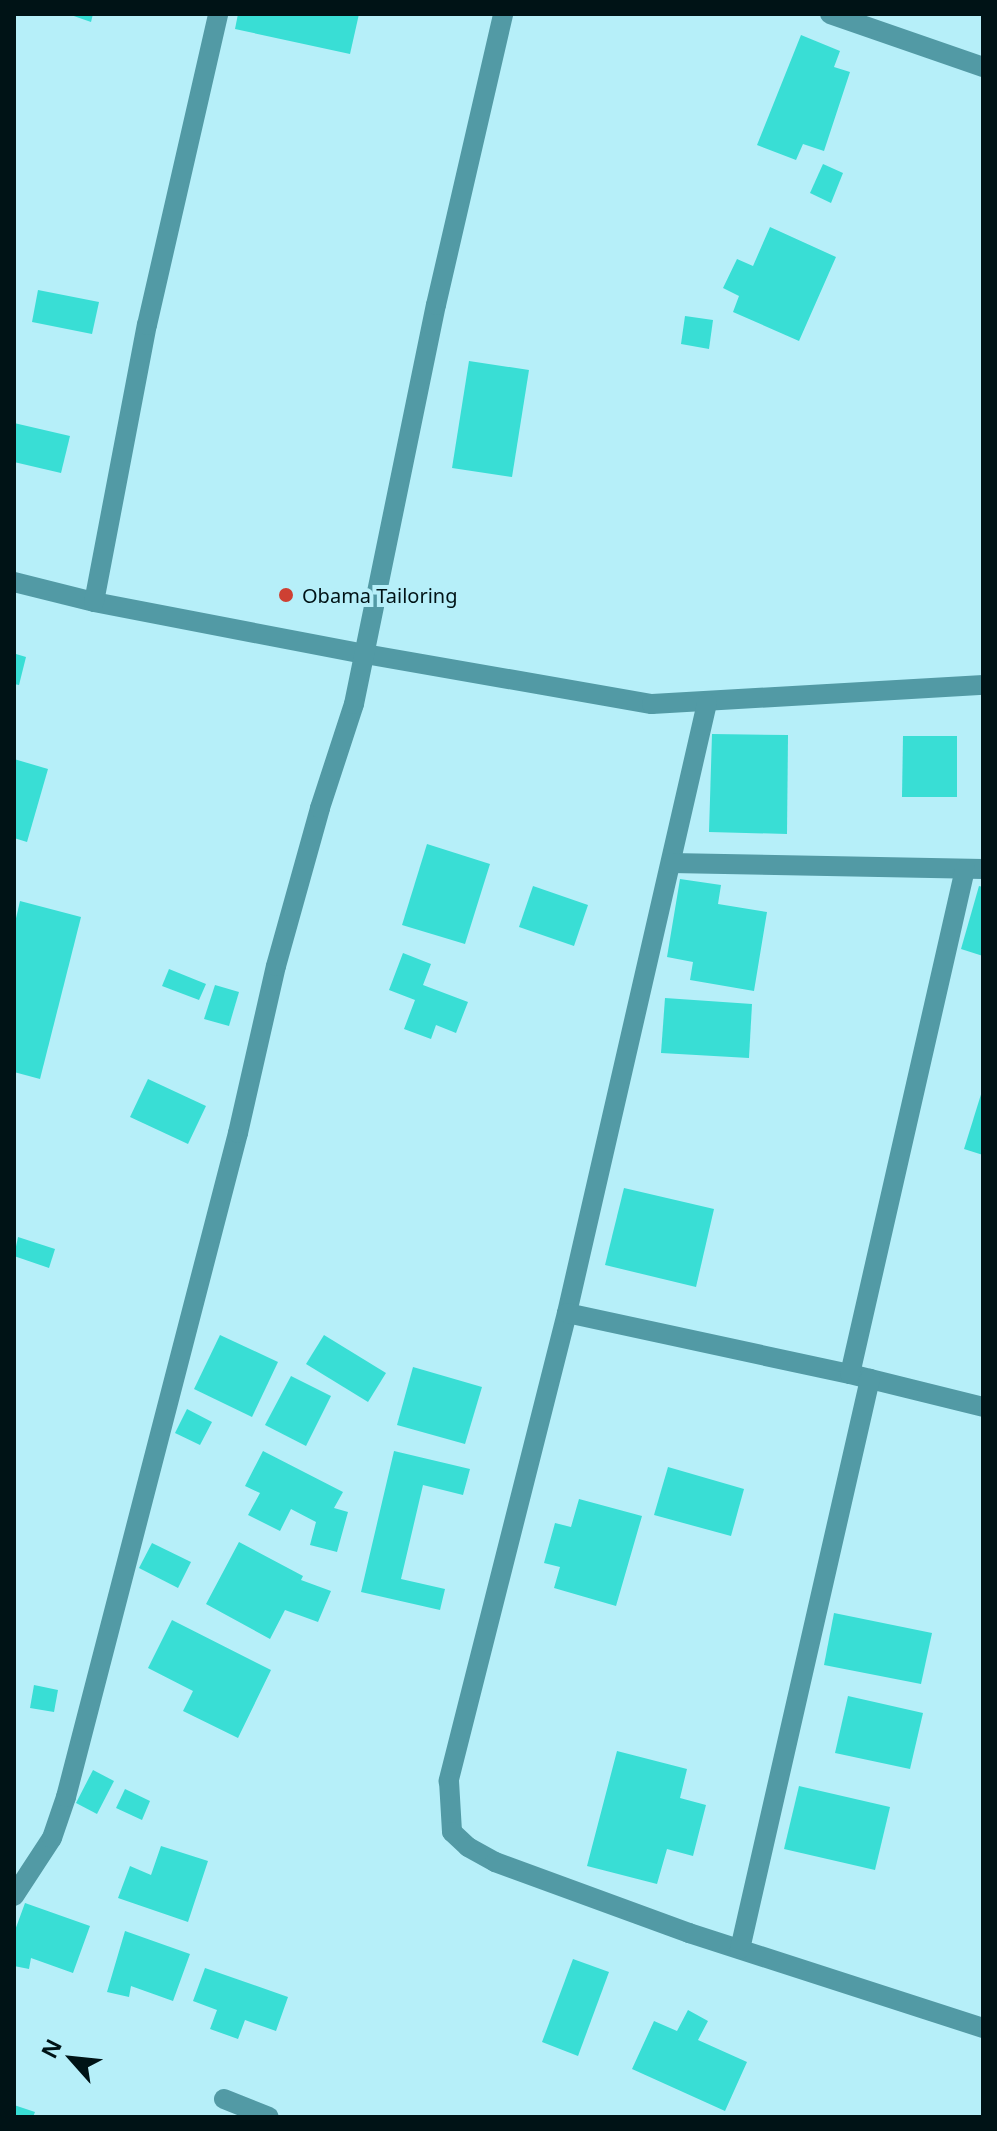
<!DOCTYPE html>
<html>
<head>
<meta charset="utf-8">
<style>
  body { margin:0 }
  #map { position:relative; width:997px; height:2131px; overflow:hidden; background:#b6eff9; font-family:"Noto Sans",sans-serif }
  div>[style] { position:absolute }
  .building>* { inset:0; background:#39ded5 }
  .street>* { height:20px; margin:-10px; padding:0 10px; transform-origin:10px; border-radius:10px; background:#529aa5 }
  .dots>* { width:22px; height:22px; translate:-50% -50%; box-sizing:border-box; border:4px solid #b6eff9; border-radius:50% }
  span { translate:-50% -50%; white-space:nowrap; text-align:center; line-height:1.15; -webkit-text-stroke:8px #b6eff9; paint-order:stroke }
  .poi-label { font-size:20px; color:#001316 }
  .left { translate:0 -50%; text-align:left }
  .frame { position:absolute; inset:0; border:16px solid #001316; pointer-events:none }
  .north { position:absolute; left:32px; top:2019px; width:80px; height:80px; -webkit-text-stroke:6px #b6eff9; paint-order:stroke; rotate:297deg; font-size:22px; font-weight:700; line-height:32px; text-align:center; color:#001316 }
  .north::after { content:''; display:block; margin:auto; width:28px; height:36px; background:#001316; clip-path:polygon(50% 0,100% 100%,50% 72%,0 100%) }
</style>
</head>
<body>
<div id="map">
  <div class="building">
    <i style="clip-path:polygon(68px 14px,93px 14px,91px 22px)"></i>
    <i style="clip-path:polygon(238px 14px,359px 14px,350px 54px,235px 29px)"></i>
    <i style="clip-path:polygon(801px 35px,840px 51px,834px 67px,850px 72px,824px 151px,803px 144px,796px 160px,757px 145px)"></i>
    <i style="clip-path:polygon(823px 164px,843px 173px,831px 203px,810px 193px)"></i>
    <i style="clip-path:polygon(770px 227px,836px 257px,799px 341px,733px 312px,739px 296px,723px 288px,737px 259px,753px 266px)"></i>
    <i style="clip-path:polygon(38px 290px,99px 302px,92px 334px,32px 322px)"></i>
    <i style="clip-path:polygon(685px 316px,713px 320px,709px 349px,681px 344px)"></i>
    <i style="clip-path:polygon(469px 361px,529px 370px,512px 477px,452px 468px)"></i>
    <i style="clip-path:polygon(14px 423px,70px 436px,61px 473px,14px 462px)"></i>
    <i style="clip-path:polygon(16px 654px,26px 657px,19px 685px,14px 684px)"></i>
    <i style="clip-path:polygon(712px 734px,788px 735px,787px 834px,709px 832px)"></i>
    <i style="clip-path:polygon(903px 736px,957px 736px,957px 797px,902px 797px)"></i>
    <i style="clip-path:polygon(14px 759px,48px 769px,27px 842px,14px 838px)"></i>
    <i style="clip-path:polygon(427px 844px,490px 864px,465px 944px,402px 925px)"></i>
    <i style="clip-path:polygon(680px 879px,721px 885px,718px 904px,767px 912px,754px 991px,690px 980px,693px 962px,667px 957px)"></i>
    <i style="clip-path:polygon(533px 886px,588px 905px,574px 946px,519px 927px)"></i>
    <i style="clip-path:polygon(979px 886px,983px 887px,983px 956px,961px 949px)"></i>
    <i style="clip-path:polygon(20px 901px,81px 917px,40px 1079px,14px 1072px,14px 927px)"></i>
    <i style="clip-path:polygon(403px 953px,431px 964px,423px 985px,468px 1002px,456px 1033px,436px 1025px,431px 1039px,404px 1029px,415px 1000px,389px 990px)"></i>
    <i style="clip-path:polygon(169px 969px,206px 984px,199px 1000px,162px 986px)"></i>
    <i style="clip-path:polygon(215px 985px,239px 992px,229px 1026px,204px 1019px)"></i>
    <i style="clip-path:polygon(665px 998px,752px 1004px,749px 1058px,661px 1053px)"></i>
    <i style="clip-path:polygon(148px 1079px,206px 1106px,188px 1144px,130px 1117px)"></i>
    <i style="clip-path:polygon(983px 1088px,983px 1155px,964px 1149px)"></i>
    <i style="clip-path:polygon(624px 1188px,714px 1209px,696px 1287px,605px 1265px)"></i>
    <i style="clip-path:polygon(18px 1237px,55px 1249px,49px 1268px,14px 1256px)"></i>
    <i style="clip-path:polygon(220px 1335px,278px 1362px,252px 1417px,194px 1389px)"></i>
    <i style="clip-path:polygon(324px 1335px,386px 1373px,368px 1402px,306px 1364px)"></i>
    <i style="clip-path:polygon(413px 1367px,482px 1387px,465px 1444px,397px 1425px)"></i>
    <i style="clip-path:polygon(291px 1376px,331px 1396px,306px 1446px,265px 1425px)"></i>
    <i style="clip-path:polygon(187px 1409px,212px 1422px,200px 1445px,175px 1433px)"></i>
    <i style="clip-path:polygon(263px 1451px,343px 1492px,334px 1508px,348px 1512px,337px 1552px,310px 1545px,316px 1522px,291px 1509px,280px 1531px,248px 1515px,260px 1493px,245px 1486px)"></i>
    <i style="clip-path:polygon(394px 1451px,470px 1469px,463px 1495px,423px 1485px,401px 1579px,445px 1589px,440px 1610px,361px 1592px)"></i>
    <i style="clip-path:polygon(668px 1467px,744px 1489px,731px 1536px,654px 1515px)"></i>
    <i style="clip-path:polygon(579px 1499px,642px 1516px,616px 1606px,554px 1588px,560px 1567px,544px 1563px,555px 1523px,571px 1527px)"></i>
    <i style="clip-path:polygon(239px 1542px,303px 1576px,301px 1580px,331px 1591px,318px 1622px,285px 1610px,270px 1639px,206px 1604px)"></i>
    <i style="clip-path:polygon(152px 1543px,191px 1562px,178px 1588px,139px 1568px)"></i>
    <i style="clip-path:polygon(834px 1613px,932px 1633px,921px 1684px,824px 1665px)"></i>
    <i style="clip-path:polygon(172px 1620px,271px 1670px,238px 1738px,183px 1711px,193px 1691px,148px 1668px)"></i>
    <i style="clip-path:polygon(34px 1685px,58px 1690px,54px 1712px,30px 1708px)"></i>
    <i style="clip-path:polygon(848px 1696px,923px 1713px,910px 1769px,835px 1753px)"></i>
    <i style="clip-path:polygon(617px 1751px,687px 1769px,680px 1798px,706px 1805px,693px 1856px,667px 1849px,657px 1884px,587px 1866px)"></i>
    <i style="clip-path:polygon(93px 1770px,114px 1781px,97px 1814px,76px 1803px)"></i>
    <i style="clip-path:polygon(799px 1786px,890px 1807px,875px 1870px,784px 1849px)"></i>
    <i style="clip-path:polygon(125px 1789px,150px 1801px,142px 1820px,116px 1808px)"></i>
    <i style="clip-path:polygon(161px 1846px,208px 1861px,188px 1922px,118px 1898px,130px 1866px,151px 1875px)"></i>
    <i style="clip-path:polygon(25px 1903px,90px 1926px,73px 1973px,31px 1958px,29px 1969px,14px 1966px,14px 1933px)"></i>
    <i style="clip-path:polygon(125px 1931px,190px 1954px,173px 2001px,131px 1986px,129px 1997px,107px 1992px)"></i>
    <i style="clip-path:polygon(573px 1959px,609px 1972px,578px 2056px,542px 2042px)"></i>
    <i style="clip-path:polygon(205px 1968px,288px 1997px,276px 2031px,245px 2020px,238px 2039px,210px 2029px,217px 2010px,193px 2001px)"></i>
    <i style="clip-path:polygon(688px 2010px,708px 2021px,698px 2040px,747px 2062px,725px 2111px,632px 2069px,654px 2021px,677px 2031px)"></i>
    <i style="clip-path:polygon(14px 2105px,35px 2112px,33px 2117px,14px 2117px)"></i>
  </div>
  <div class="street">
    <i style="left:830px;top:14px;width:162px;rotate:19.1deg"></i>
    <i style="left:14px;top:582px;width:82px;rotate:14deg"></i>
    <i style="left:94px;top:602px;width:276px;rotate:10.9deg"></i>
    <i style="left:365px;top:654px;width:291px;rotate:9.9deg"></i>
    <i style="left:652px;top:704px;width:332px;rotate:-3.3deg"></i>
    <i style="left:94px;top:602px;width:282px;rotate:-79.2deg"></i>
    <i style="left:147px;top:325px;width:319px;rotate:-77.1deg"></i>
    <i style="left:707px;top:703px;width:626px;rotate:102.93deg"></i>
    <i style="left:567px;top:1313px;width:483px;rotate:104.2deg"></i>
    <i style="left:449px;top:1781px;width:51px;rotate:86.6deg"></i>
    <i style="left:452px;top:1832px;width:22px;rotate:43deg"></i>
    <i style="left:468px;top:1847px;width:31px;rotate:29deg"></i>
    <i style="left:495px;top:1862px;width:207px;rotate:20.1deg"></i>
    <i style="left:689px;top:1933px;width:309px;rotate:17.9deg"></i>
    <i style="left:671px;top:863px;width:312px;rotate:1.1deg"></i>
    <i style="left:567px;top:1313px;width:289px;rotate:12.2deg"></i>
    <i style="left:850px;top:1374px;width:137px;rotate:13.9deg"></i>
    <i style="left:850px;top:1374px;width:518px;rotate:-77.17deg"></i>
    <i style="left:14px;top:1896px;width:69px;rotate:-56.8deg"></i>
    <i style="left:52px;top:1838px;width:43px;rotate:-71.1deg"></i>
    <i style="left:66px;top:1797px;width:686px;rotate:-75.48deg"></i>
    <i style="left:238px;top:1133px;width:171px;rotate:-77.2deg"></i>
    <i style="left:276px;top:966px;width:164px;rotate:-74.4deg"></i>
    <i style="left:320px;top:808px;width:109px;rotate:-71.9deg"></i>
    <i style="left:354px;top:704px;width:407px;rotate:-78.4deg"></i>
    <i style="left:436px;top:305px;width:299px;rotate:-77deg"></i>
    <i style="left:740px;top:1949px;width:585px;rotate:-77.15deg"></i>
    <i style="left:224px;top:2099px;width:48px;rotate:21.8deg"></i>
  </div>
  <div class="dots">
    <i style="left:286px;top:595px;background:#ce4033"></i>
  </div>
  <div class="poi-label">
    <span class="left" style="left:302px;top:595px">Obama Tailoring</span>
  </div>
  <div class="frame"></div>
  <div class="north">N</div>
</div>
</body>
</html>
